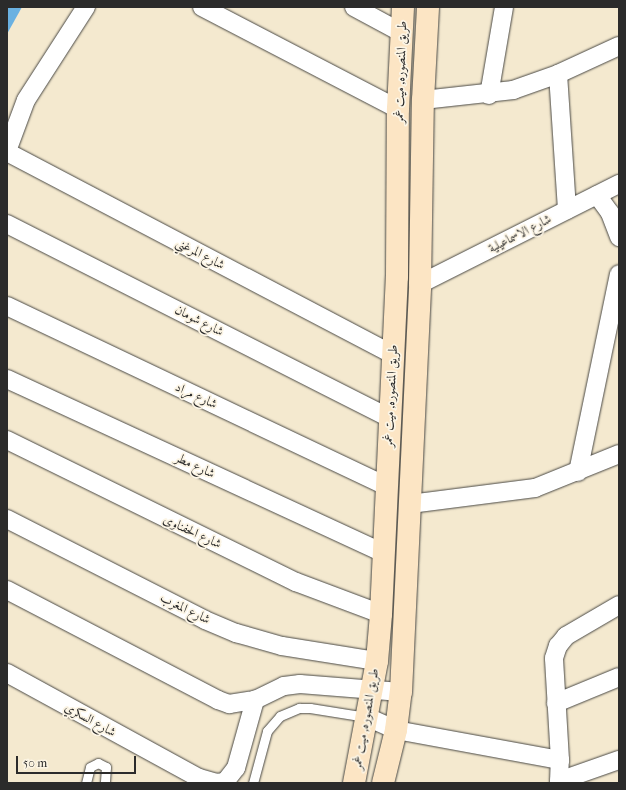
<!DOCTYPE html>
<html>
<head>
<meta charset="utf-8">
<style>
  body { margin:0 }
  #map { position:relative; width:626px; height:790px; overflow:hidden; background:#f4e9cf; font-family:"IM FELL French Canon",Amiri,serif }
  div>[style] { position:absolute }
  .water>* { inset:0; background:#6ab1e1 }
  .roads { filter:drop-shadow(0 0 1px #494844) drop-shadow(0 0 1px #494844) }
  .service>* { height:9px; margin:-4.5px; padding:0 4.5px; transform-origin:4.5px; border-radius:4.5px; background:#fff }
  .minor>* { height:18px; margin:-9px; padding:0 9px; transform-origin:9px; border-radius:9px; background:#fff }
  .secondary>* { height:22px; margin:-11px; padding:0 11px; transform-origin:11px; border-radius:11px; background:#fce5c4 }
  span { translate:-50% -50%; white-space:nowrap; text-align:center; line-height:1.15; -webkit-text-stroke:3.5px #fcf5e5; paint-order:stroke }
  .street-label { font-size:13px; color:#2b2b2b }
  .frame { position:absolute; inset:0; border:8px solid #2b2b2b; pointer-events:none }
  .scale { position:absolute; left:16px; top:756px; width:120px; height:18px; box-sizing:border-box; border:2px solid #2b2b2b; border-top:0; padding-left:5px; font-size:12px; line-height:14px; white-space:nowrap; color:#2b2b2b; -webkit-text-stroke:3px #fcf5e5; paint-order:stroke }
</style>
</head>
<body>
<div id="map">
  <div class="water">
    <i style="clip-path:polygon(7px 7px,22px 7px,7px 34px)"></i>
  </div>
  <div class="roads">
    <div class="service">
      <i style="left:86px;top:783px;width:16px;rotate:-76deg"></i>
      <i style="left:90px;top:767px;width:9px;rotate:-27deg"></i>
      <i style="left:98px;top:763px;width:9px;rotate:27deg"></i>
      <i style="left:106px;top:767px;width:16px;rotate:94deg"></i>
      <i style="left:253px;top:783px;width:54px;rotate:-74.9deg"></i>
      <i style="left:267px;top:731px;width:20px;rotate:-49deg"></i>
      <i style="left:280px;top:716px;width:21px;rotate:-23deg"></i>
      <i style="left:299px;top:708px;width:11px"></i>
      <i style="left:310px;top:708px;width:57px;rotate:9.1deg"></i>
    </div>
    <div class="minor">
      <i style="left:202px;top:7px;width:221px;rotate:27.5deg"></i>
      <i style="left:354px;top:7px;width:55px;rotate:28.4deg"></i>
      <i style="left:558px;top:74px;width:136px;rotate:86.2deg"></i>
      <i style="left:489px;top:95px;width:89px;rotate:-80.3deg"></i>
      <i style="left:423px;top:100px;width:91px;rotate:-6.3deg"></i>
      <i style="left:513px;top:90px;width:48px;rotate:-19.6deg"></i>
      <i style="left:558px;top:74px;width:67px;rotate:-24.7deg"></i>
      <i style="left:7px;top:151px;width:54px;rotate:-69.6deg"></i>
      <i style="left:26px;top:100px;width:111px;rotate:-57.2deg"></i>
      <i style="left:7px;top:152px;width:437px;rotate:27.7deg"></i>
      <i style="left:597px;top:195px;width:22px;rotate:54deg"></i>
      <i style="left:610px;top:213px;width:26px;rotate:69deg"></i>
      <i style="left:7px;top:224px;width:429px;rotate:26.9deg"></i>
      <i style="left:420px;top:284px;width:223px;rotate:-26.7deg"></i>
      <i style="left:7px;top:306px;width:420px;rotate:25.4deg"></i>
      <i style="left:7px;top:379px;width:415px;rotate:24.8deg"></i>
      <i style="left:7px;top:440px;width:322px;rotate:26.2deg"></i>
      <i style="left:296px;top:582px;width:91px;rotate:20.6deg"></i>
      <i style="left:578px;top:472px;width:202px;rotate:-78.3deg"></i>
      <i style="left:410px;top:504px;width:126px;rotate:-7.3deg"></i>
      <i style="left:535px;top:488px;width:91px;rotate:-22deg"></i>
      <i style="left:7px;top:519px;width:222px;rotate:27deg"></i>
      <i style="left:205px;top:620px;width:34px;rotate:23deg"></i>
      <i style="left:236px;top:633px;width:48px;rotate:15.8deg"></i>
      <i style="left:282px;top:646px;width:96px;rotate:9deg"></i>
      <i style="left:7px;top:590px;width:238px;rotate:27.5deg"></i>
      <i style="left:218px;top:700px;width:12px;rotate:20deg"></i>
      <i style="left:229px;top:704px;width:26px;rotate:-9deg"></i>
      <i style="left:255px;top:700px;width:32px;rotate:-26deg"></i>
      <i style="left:284px;top:686px;width:16px;rotate:-7deg"></i>
      <i style="left:300px;top:684px;width:101px;rotate:4.5deg"></i>
      <i style="left:7px;top:673px;width:219px;rotate:28.7deg"></i>
      <i style="left:199px;top:778px;width:18px;rotate:16deg"></i>
      <i style="left:216px;top:783px;width:9px;rotate:-6deg"></i>
      <i style="left:225px;top:782px;width:18px;rotate:-52deg"></i>
      <i style="left:236px;top:768px;width:71px;rotate:-74.4deg"></i>
      <i style="left:556px;top:703px;width:68px;rotate:-22.4deg"></i>
      <i style="left:367px;top:717px;width:32px;rotate:24deg"></i>
      <i style="left:396px;top:730px;width:167px;rotate:10.4deg"></i>
      <i style="left:559px;top:781px;width:64px;rotate:-19.3deg"></i>
      <i style="left:559px;top:783px;width:23px;rotate:-88deg"></i>
      <i style="left:560px;top:760px;width:102px;rotate:-93.4deg"></i>
      <i style="left:554px;top:658px;width:13px;rotate:-72deg"></i>
      <i style="left:558px;top:646px;width:13px;rotate:-51deg"></i>
      <i style="left:566px;top:636px;width:61px;rotate:-30.3deg"></i>
    </div>
    <div class="secondary">
      <i style="left:354px;top:783px;width:124px;rotate:-79.3deg"></i>
      <i style="left:377px;top:661px;width:47px;rotate:-85.1deg"></i>
      <i style="left:381px;top:614px;width:337px;rotate:-87.3deg"></i>
      <i style="left:397px;top:277px;width:168px;rotate:-89.7deg"></i>
      <i style="left:398px;top:109px;width:102px;rotate:-87.2deg"></i>
      <i style="left:383px;top:783px;width:55px;rotate:-76.2deg"></i>
      <i style="left:396px;top:730px;width:38px;rotate:-83deg"></i>
      <i style="left:401px;top:692px;width:408px;rotate:-87.3deg"></i>
      <i style="left:420px;top:284px;width:184px;rotate:-89.1deg"></i>
      <i style="left:423px;top:100px;width:93px;rotate:-86.9deg"></i>
    </div>
  </div>
  <div class="street-label">
    <span style="left:401px;top:72px;rotate:-88deg">طريق المنصوره, ميت غمر</span>
    <span style="left:520px;top:234px;rotate:-27deg">شارع الاسماعيلية</span>
    <span style="left:200px;top:254px;rotate:28deg">شارع المرغني</span>
    <span style="left:199px;top:321px;rotate:27deg">شارع شومان</span>
    <span style="left:196px;top:396px;rotate:25deg">شارع مراد</span>
    <span style="left:391px;top:396px;rotate:-87deg">طريق المنصوره, ميت غمر</span>
    <span style="left:195px;top:466px;rotate:25deg">شارع مطر</span>
    <span style="left:192px;top:532px;rotate:25deg">شارع الحفناوى</span>
    <span style="left:185px;top:609px;rotate:26deg">شارع المغرب</span>
    <span style="left:366px;top:719px;rotate:-80deg">طريق المنصوره, ميت غمر</span>
    <span style="left:90px;top:720px;rotate:29deg">شارع السكري</span>
  </div>
  <div class="frame"></div>
  <div class="scale">50 m</div>
</div>
</body>
</html>
